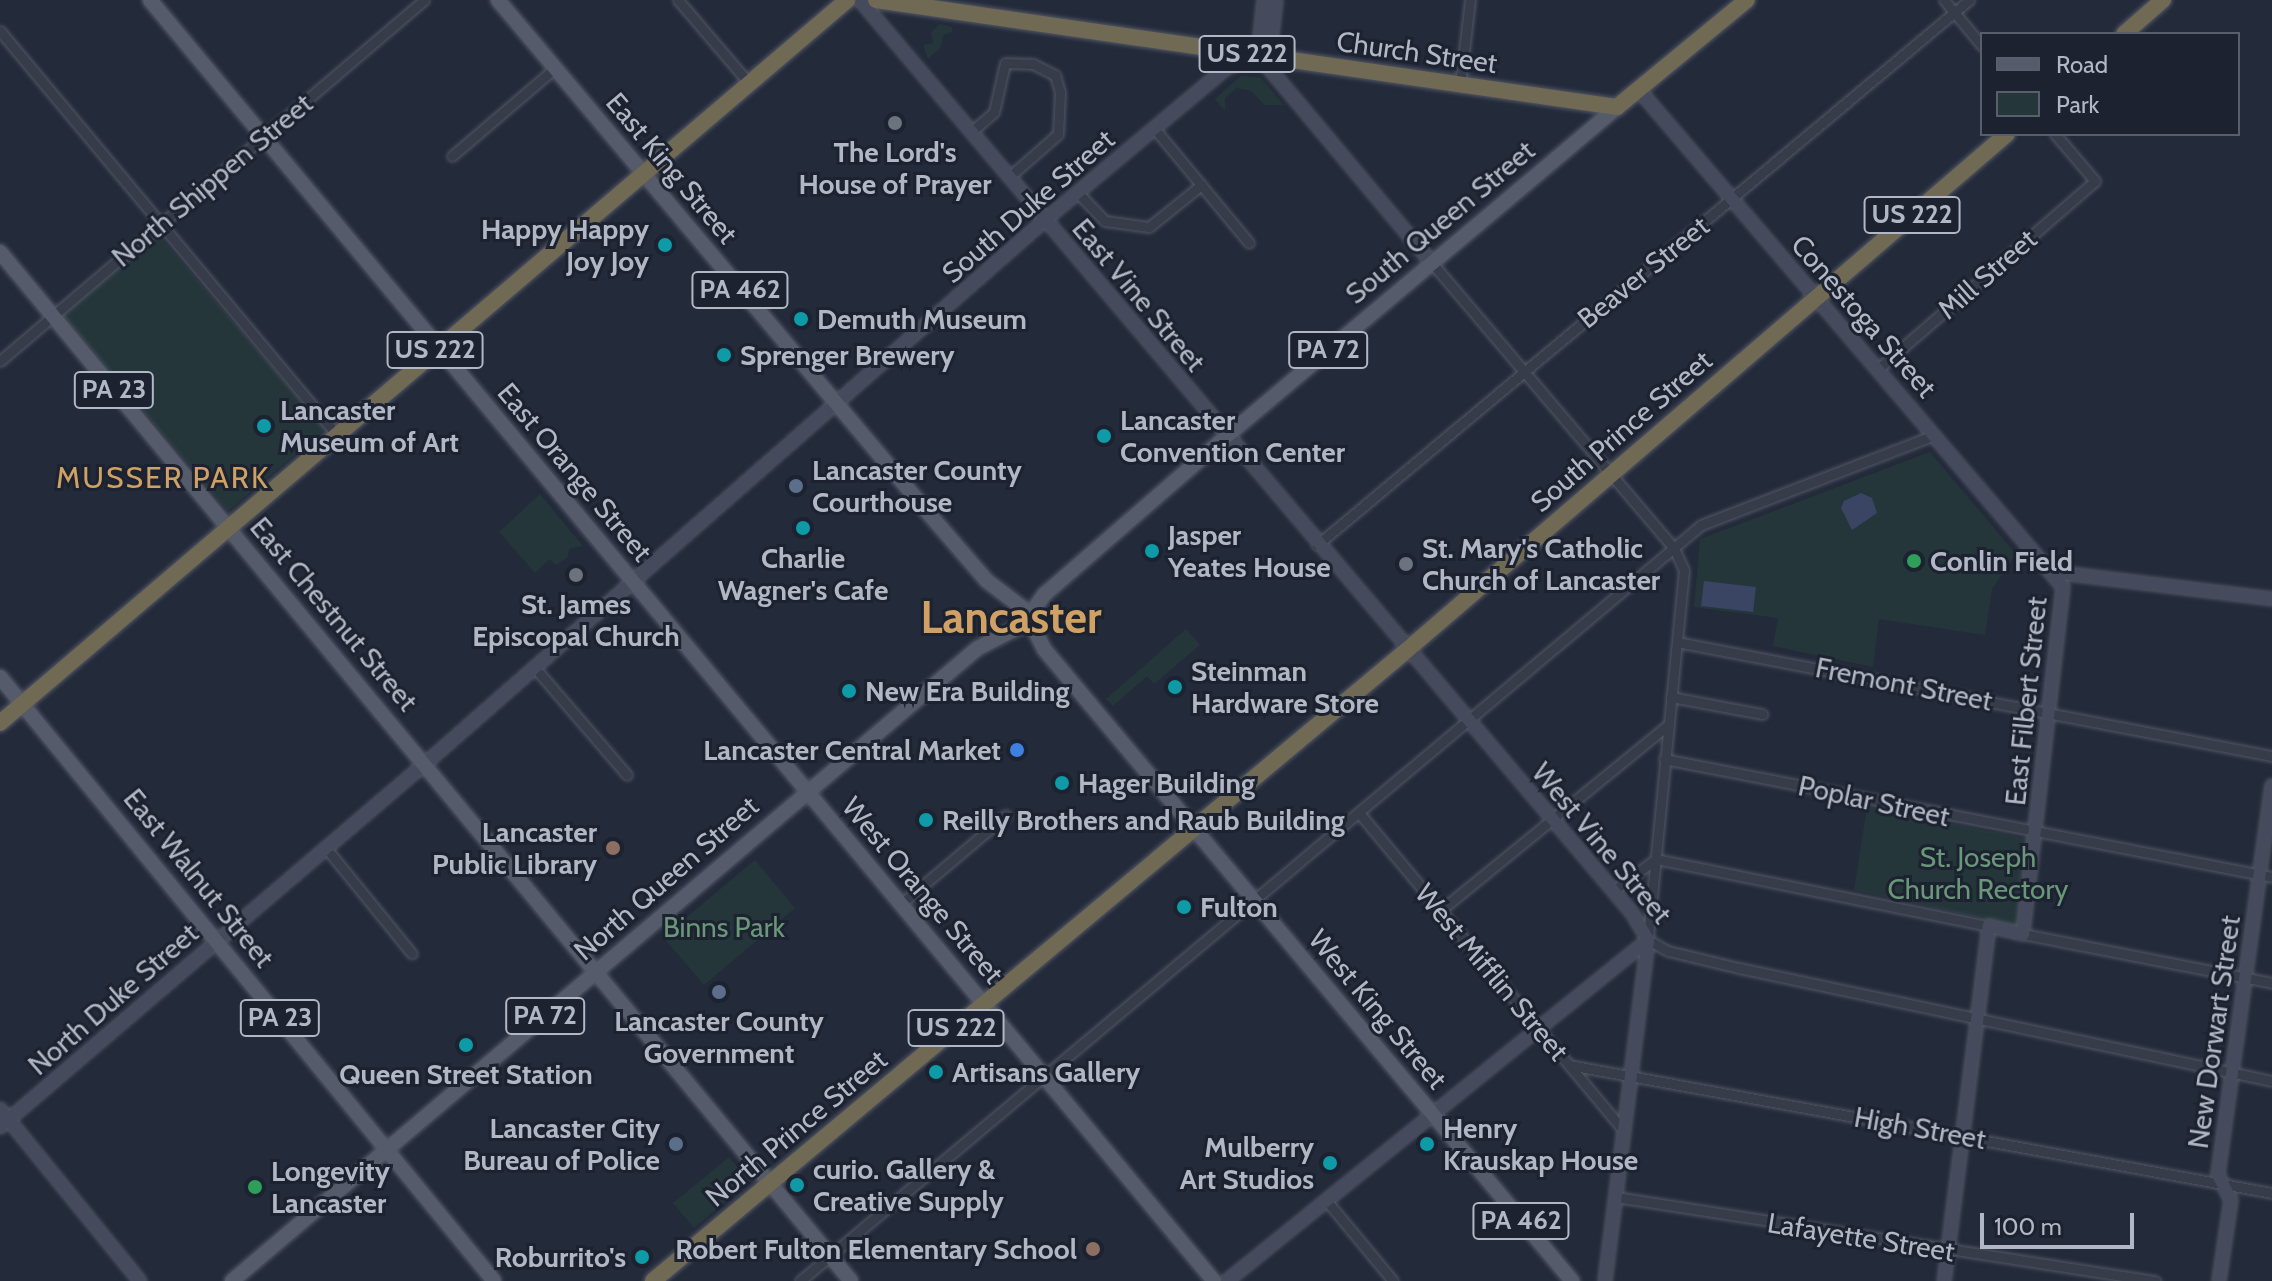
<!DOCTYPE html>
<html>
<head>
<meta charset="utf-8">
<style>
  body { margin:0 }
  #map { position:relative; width:2272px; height:1281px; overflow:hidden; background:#232a3a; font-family:Cabin,sans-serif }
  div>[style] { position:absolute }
  .green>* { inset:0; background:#25363b }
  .water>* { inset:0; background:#394562 }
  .roads { filter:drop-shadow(0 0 2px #525765) drop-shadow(0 0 2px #525765) }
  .street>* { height:9px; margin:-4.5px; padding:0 4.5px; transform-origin:4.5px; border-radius:4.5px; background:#373c4a }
  .secondary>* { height:12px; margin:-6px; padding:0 6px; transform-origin:6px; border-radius:6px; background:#454b5d }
  .primary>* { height:14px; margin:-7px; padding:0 7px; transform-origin:7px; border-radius:7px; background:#555b6a }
  .highway>* { height:16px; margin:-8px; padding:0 8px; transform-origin:8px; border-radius:8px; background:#706954 }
  .dots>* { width:22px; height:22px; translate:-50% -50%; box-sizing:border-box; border:4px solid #1c222f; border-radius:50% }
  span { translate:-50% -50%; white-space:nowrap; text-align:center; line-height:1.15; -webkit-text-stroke:6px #1c222f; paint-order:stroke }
  .shield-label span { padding:2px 6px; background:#1c222f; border:2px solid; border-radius:6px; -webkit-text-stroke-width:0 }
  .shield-label { font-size:26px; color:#b2b7c6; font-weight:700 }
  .street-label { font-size:28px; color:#b2b7c6 }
  .poi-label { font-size:28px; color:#b2b7c6; font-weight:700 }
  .right { translate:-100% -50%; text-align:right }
  .left { translate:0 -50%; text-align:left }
  .park-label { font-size:28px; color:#6a967a }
  .neighbourhood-label { font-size:30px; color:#cfa165; letter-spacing:2px }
  .town-label { font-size:44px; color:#cfa165; font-weight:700 }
  .legend { position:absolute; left:1980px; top:32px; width:260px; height:104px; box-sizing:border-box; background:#1c222f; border:2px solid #585e6b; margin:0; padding:10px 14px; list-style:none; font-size:24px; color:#b2b7c6 }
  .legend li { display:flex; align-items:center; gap:16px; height:40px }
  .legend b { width:40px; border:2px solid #585e6b }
  .scale { position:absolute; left:1980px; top:1213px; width:154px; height:36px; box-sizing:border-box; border:4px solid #b2b7c6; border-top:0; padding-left:10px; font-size:24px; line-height:28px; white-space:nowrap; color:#b2b7c6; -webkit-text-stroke:6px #1c222f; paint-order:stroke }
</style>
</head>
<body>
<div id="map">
  <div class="green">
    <i style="clip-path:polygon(940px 24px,952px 27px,952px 32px,943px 35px,941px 47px,928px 59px,923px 45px,933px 43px,931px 32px)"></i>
    <i style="clip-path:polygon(1241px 76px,1261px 78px,1284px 105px,1265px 105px,1251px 91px,1237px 88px,1225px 98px,1225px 111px,1215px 99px)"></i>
    <i style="clip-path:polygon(157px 233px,325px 429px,228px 511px,63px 315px)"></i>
    <i style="clip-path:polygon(1930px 452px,2016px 554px,1992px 589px,1985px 635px,1879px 619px,1873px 667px,1773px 646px,1778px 618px,1694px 607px,1700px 539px)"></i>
    <i style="clip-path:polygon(540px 494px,583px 546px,569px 549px,568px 557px,556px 565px,550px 559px,535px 573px,499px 532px)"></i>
    <i style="clip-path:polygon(1186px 629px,1200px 645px,1154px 684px,1147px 676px,1113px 706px,1106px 699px)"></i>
    <i style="clip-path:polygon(1867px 807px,2029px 839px,2017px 926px,1854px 890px)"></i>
    <i style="clip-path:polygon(755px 860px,795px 908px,704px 985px,663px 937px)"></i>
    <i style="clip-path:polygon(729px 1157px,750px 1181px,694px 1228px,673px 1203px)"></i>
  </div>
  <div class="water">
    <i style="clip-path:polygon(1861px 493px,1872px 498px,1877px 513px,1852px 530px,1841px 508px,1844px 501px)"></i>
    <i style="clip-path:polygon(1704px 581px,1756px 587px,1753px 612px,1701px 606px)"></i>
  </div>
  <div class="roads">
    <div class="street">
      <i style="left:678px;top:0;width:109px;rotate:49.5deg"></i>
      <i style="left:1944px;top:0;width:60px;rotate:50.4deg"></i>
      <i style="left:0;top:31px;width:525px;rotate:50.18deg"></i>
      <i style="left:1460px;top:85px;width:86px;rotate:-83.3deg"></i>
      <i style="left:1154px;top:128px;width:149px;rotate:50.4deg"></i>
      <i style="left:971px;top:132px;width:30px;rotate:-41deg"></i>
      <i style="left:994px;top:112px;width:50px;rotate:-77.3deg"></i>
      <i style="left:1005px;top:63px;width:28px;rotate:2deg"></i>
      <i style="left:1033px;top:64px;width:25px;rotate:27deg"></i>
      <i style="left:1055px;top:75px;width:18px;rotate:74deg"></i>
      <i style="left:1060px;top:92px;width:42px;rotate:92.7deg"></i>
      <i style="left:1058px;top:134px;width:65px;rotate:138.7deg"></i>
      <i style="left:452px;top:156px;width:135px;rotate:-40.5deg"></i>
      <i style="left:1078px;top:193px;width:39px;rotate:46deg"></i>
      <i style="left:1105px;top:221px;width:44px;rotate:7.8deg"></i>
      <i style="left:1149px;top:227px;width:67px;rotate:-38.9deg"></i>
      <i style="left:1432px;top:263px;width:374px;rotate:49.7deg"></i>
      <i style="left:1674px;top:548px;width:24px;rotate:66deg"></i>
      <i style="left:1684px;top:570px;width:372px;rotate:95.6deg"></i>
      <i style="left:1648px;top:940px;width:23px;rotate:29deg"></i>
      <i style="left:1668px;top:951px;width:73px;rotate:13.5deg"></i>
      <i style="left:1739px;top:968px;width:545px;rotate:11.97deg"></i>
      <i style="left:0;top:361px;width:557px;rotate:-40.41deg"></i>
      <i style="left:1879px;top:368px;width:286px;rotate:-40.9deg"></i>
      <i style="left:2095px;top:181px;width:62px;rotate:-130.4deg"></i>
      <i style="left:1317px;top:545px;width:850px;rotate:-39.89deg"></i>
      <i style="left:1677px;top:642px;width:606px;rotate:10.85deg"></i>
      <i style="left:535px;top:668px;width:141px;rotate:49.3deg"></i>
      <i style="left:1671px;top:697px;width:93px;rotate:10.6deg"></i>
      <i style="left:1664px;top:759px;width:619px;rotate:10.98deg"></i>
      <i style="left:1360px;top:814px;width:411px;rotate:50.2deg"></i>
      <i style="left:326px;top:848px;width:136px;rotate:50.9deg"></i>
      <i style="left:1613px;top:891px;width:54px;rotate:-36.7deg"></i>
      <i style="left:1656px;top:859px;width:340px;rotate:11.4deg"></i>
      <i style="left:902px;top:903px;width:136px;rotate:-40.2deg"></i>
      <i style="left:1441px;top:910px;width:293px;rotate:-39.2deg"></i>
      <i style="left:2023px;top:934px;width:254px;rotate:11.1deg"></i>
      <i style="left:1569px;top:1065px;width:715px;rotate:10.32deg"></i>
      <i style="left:1616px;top:1197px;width:546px;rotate:8.86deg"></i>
      <i style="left:1326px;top:1200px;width:105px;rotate:50.4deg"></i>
      <i style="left:800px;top:1281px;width:1176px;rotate:-40deg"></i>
      <i style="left:1701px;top:525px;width:250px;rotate:-21.1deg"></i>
    </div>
    <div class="secondary">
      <i style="left:860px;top:0;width:1196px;rotate:49.78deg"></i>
      <i style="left:1632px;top:913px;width:31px;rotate:59deg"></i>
      <i style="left:1258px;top:55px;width:271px;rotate:50.1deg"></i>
      <i style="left:1258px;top:55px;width:55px;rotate:-83.8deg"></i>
      <i style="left:1639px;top:90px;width:653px;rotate:49.53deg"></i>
      <i style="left:2063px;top:587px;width:349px;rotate:96.6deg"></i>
      <i style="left:2023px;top:934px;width:35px;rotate:-167deg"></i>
      <i style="left:1989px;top:926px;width:358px;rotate:97.2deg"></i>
      <i style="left:2053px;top:572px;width:221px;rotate:7deg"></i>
      <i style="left:0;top:1109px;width:222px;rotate:50.9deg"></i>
      <i style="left:0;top:1127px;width:571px;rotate:-40.53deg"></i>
      <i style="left:434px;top:756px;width:813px;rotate:-41.26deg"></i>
      <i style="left:1045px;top:220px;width:236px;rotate:-40deg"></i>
      <i style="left:1226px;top:68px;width:35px;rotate:-22deg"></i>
      <i style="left:1258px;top:55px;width:18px;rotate:-45deg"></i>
      <i style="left:1271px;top:42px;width:42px;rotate:-83.2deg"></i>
      <i style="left:1227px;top:1281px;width:542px;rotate:-39.01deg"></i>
      <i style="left:1605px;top:1281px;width:344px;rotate:-82.8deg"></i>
      <i style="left:2219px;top:1281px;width:82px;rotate:-81.6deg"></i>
      <i style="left:2231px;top:1200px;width:29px;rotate:-117deg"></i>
      <i style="left:2218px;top:1174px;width:392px;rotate:-82.1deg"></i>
    </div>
    <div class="primary">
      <i style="left:150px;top:0;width:1665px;rotate:50.29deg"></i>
      <i style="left:498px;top:0;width:672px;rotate:50.01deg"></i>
      <i style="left:930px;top:515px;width:87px;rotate:49.2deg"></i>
      <i style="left:987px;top:581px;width:46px;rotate:37.1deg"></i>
      <i style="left:1024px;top:609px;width:45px;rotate:63.4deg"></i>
      <i style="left:1044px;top:649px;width:824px;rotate:50.12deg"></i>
      <i style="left:0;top:252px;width:1335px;rotate:50.41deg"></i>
      <i style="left:0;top:677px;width:780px;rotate:50.72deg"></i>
      <i style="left:232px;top:1281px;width:978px;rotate:-40.32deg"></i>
      <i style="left:978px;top:648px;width:51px;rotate:-27.1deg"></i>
      <i style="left:1023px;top:625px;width:38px;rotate:-55deg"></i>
      <i style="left:1045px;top:594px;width:252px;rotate:-41deg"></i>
      <i style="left:1235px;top:429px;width:500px;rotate:-40.1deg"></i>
    </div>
    <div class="highway">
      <i style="left:876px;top:0;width:749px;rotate:8.22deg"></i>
      <i style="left:1617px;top:107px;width:168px;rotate:-39.5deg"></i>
      <i style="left:2124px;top:34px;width:52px;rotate:-41.1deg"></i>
      <i style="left:0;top:723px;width:1114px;rotate:-40.48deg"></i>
      <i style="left:653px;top:1281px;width:983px;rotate:-39.92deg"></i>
      <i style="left:1407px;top:650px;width:791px;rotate:-40.7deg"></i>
    </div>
  </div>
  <div class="dots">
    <i style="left:895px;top:123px;background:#6b7280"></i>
    <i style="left:665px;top:245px;background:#0f9aa8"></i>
    <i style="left:801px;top:319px;background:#0f9aa8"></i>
    <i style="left:724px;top:355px;background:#0f9aa8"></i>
    <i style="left:264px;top:426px;background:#0f9aa8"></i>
    <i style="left:1104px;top:436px;background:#0f9aa8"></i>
    <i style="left:796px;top:486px;background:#5c6f8a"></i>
    <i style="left:803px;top:528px;background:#0f9aa8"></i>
    <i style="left:1152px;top:551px;background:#0f9aa8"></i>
    <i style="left:1914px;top:561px;background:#2e9e5b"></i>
    <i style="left:1406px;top:564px;background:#6b7280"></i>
    <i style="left:576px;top:575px;background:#6b7280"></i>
    <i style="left:1175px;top:687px;background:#0f9aa8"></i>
    <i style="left:849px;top:691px;background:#0f9aa8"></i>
    <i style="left:1017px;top:750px;background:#3f7fe0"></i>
    <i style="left:1062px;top:783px;background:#0f9aa8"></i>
    <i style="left:926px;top:820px;background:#0f9aa8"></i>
    <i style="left:613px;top:848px;background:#8d6e63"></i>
    <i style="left:1184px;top:907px;background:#0f9aa8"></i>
    <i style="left:719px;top:992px;background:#5c6f8a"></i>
    <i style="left:466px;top:1045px;background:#0f9aa8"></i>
    <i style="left:936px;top:1072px;background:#0f9aa8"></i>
    <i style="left:676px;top:1144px;background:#5c6f8a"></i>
    <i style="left:1427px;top:1144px;background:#0f9aa8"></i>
    <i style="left:1330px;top:1163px;background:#0f9aa8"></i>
    <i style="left:797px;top:1185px;background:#0f9aa8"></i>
    <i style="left:255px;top:1187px;background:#2e9e5b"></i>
    <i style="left:1093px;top:1249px;background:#8d6e63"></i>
    <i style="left:642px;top:1257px;background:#0f9aa8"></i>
  </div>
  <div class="shield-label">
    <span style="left:1247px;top:54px">US 222</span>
    <span style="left:1912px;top:215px">US 222</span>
    <span style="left:740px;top:290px">PA 462</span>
    <span style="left:435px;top:350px">US 222</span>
    <span style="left:1328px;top:350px">PA 72</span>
    <span style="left:114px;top:390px">PA 23</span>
    <span style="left:545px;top:1016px">PA 72</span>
    <span style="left:280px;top:1018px">PA 23</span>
    <span style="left:956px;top:1028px">US 222</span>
    <span style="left:1521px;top:1221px">PA 462</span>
  </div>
  <div class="street-label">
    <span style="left:1417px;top:52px;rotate:8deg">Church Street</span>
    <span style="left:672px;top:168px;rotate:50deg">East King Street</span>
    <span style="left:212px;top:180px;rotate:-40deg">North Shippen Street</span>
    <span style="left:1028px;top:206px;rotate:-41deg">South Duke Street</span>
    <span style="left:1440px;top:222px;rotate:-40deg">South Queen Street</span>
    <span style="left:1643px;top:272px;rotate:-39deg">Beaver Street</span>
    <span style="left:1987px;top:274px;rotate:-41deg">Mill Street</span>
    <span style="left:1139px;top:295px;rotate:50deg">East Vine Street</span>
    <span style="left:1864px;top:316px;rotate:49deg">Conestoga Street</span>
    <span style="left:1621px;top:431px;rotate:-41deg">South Prince Street</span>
    <span style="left:575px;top:472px;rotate:50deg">East Orange Street</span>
    <span style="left:334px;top:614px;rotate:50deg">East Chestnut Street</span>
    <span style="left:1904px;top:684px;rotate:11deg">Fremont Street</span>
    <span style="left:2026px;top:701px;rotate:-84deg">East Filbert Street</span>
    <span style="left:1874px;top:801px;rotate:12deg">Poplar Street</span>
    <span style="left:1602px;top:843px;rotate:50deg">West Vine Street</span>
    <span style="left:199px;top:878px;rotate:51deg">East Walnut Street</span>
    <span style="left:666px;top:878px;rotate:-41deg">North Queen Street</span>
    <span style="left:923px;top:890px;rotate:50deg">West Orange Street</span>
    <span style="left:1492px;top:972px;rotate:50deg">West Mifflin Street</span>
    <span style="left:113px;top:999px;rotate:-41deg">North Duke Street</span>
    <span style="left:1378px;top:1009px;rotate:50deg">West King Street</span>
    <span style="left:2214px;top:1032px;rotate:-82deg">New Dorwart Street</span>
    <span style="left:796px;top:1128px;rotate:-40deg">North Prince Street</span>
    <span style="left:1920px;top:1128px;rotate:10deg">High Street</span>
    <span style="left:1861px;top:1237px;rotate:9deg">Lafayette Street</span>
  </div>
  <div class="poi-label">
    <span style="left:895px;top:168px">The Lord's<br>House of Prayer</span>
    <span class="right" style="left:649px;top:245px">Happy Happy<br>Joy Joy</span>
    <span class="left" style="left:817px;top:319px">Demuth Museum</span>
    <span class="left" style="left:740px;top:355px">Sprenger Brewery</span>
    <span class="left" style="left:280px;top:426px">Lancaster<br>Museum of Art</span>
    <span class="left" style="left:1120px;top:436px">Lancaster<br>Convention Center</span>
    <span class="left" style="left:812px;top:486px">Lancaster County<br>Courthouse</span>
    <span class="left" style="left:1168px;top:551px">Jasper<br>Yeates House</span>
    <span class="left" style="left:1422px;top:564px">St. Mary's Catholic<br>Church of Lancaster</span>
    <span style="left:803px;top:574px">Charlie<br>Wagner's Cafe</span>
    <span class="left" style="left:1930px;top:561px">Conlin Field</span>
    <span style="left:576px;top:620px">St. James<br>Episcopal Church</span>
    <span class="left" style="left:1191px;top:687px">Steinman<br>Hardware Store</span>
    <span class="left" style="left:865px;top:691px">New Era Building</span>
    <span class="right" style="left:1001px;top:750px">Lancaster Central Market</span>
    <span class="left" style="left:1078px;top:783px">Hager Building</span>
    <span class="left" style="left:942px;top:820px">Reilly Brothers and Raub Building</span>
    <span class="right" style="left:597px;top:848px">Lancaster<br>Public Library</span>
    <span class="left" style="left:1200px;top:907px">Fulton</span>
    <span style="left:719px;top:1037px">Lancaster County<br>Government</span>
    <span class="left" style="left:952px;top:1072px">Artisans Gallery</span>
    <span style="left:466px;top:1074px">Queen Street Station</span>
    <span class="right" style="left:660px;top:1144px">Lancaster City<br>Bureau of Police</span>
    <span class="left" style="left:1443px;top:1144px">Henry<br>Krauskap House</span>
    <span class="right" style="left:1314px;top:1163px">Mulberry<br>Art Studios</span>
    <span class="left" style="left:813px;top:1185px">curio. Gallery &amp;<br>Creative Supply</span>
    <span class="left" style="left:271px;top:1187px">Longevity<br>Lancaster</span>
    <span class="right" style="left:1077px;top:1249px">Robert Fulton Elementary School</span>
    <span class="right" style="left:626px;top:1257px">Roburrito's</span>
  </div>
  <div class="park-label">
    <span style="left:1978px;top:873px">St. Joseph<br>Church Rectory</span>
    <span style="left:724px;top:927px">Binns Park</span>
  </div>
  <div class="neighbourhood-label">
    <span style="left:163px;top:478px">MUSSER PARK</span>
  </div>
  <div class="town-label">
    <span style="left:1011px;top:618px">Lancaster</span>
  </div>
  <ul class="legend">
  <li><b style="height:10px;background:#555b6a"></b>Road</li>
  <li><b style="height:22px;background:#25363b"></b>Park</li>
  </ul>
  <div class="scale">100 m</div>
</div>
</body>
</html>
